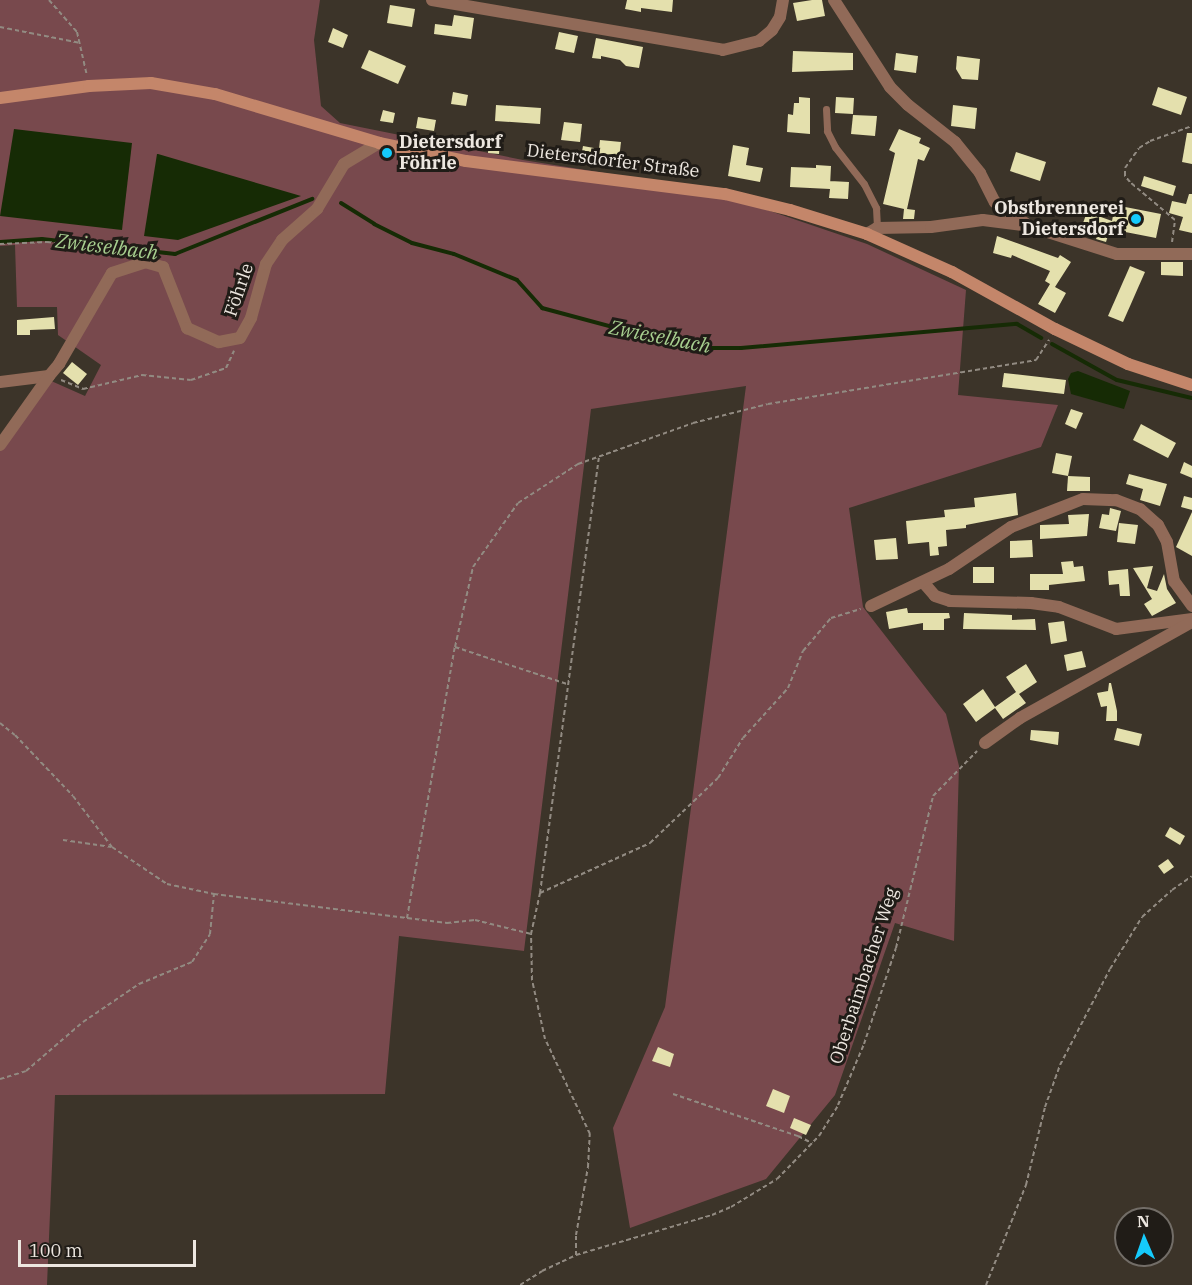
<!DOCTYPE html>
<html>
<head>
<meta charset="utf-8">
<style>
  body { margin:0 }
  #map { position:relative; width:1192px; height:1285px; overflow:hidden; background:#3c3429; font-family:"IBM Plex Serif",serif }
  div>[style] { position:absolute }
  .green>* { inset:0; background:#78494d }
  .water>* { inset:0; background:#162b05 }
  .stream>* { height:4px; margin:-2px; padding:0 2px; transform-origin:2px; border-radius:2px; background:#162b05 }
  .building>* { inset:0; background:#e4e0ad }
  .path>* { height:2px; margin-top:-1px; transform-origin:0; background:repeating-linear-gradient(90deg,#928b82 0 4.5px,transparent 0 7.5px) }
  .lane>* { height:7px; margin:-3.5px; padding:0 3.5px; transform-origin:3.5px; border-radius:3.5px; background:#916a58 }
  .street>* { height:12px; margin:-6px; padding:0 6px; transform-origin:6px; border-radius:6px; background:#916a58 }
  .secondary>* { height:12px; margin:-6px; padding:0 6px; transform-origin:6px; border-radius:6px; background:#c4866a }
  .dots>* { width:16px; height:16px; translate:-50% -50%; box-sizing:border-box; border:3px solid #201c17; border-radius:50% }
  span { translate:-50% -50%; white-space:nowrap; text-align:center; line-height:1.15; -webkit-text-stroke:6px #201c17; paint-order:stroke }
  .poi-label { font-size:18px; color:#ede7e0; font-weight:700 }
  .left { translate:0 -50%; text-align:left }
  .right { translate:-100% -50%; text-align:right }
  .street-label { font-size:18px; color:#ede7e0 }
  .water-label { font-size:20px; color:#a7cf8f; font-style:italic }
  .north { position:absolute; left:1114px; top:1207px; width:60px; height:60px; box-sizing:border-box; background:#201c17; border:2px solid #726d67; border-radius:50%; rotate:358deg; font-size:16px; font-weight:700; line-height:24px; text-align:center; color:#ede7e0 }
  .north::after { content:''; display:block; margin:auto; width:21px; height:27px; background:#15cafb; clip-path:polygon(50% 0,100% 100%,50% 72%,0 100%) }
  .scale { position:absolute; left:18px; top:1240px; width:178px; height:27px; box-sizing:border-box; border:3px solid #ede7e0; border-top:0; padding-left:8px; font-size:18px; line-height:21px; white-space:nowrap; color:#ede7e0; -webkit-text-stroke:4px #201c17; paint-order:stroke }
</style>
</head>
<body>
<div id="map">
  <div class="green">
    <i style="clip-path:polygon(0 0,320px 0,314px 40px,321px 106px,340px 123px,523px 160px,705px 189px,867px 244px,966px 290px,958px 395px,1058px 405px,1041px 447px,849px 508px,863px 607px,946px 714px,959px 766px,954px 941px,895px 923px,835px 1095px,766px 1179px,630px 1228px,613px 1128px,665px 1007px,746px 386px,591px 409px,524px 951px,399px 936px,385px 1094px,55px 1095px,47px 1285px,0 1285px,0 445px,49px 380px,85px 396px,101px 365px,58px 335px,57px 307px,17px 307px,15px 245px,0 246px)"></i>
  </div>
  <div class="water">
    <i style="clip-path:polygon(14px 129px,132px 143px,122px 230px,0 216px)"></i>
    <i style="clip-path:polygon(157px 154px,158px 154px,301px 196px,178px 240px,144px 236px)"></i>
    <i style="clip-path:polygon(1078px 371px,1130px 391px,1124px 409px,1071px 394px,1068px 379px,1071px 373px)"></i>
  </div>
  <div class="stream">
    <i style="left:341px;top:203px;width:39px;rotate:32deg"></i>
    <i style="left:374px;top:224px;width:42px;rotate:26.6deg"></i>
    <i style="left:412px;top:243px;width:43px;rotate:14.7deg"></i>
    <i style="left:454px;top:254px;width:68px;rotate:22.4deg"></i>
    <i style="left:517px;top:280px;width:38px;rotate:48deg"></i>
    <i style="left:542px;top:308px;width:120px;rotate:15deg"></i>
    <i style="left:658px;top:339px;width:48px;rotate:10.8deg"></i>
    <i style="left:705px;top:348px;width:36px"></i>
    <i style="left:741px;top:348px;width:277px;rotate:-5deg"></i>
    <i style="left:1017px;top:324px;width:28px;rotate:30deg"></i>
    <i style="left:0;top:242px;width:42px;rotate:-4.1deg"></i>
    <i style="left:42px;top:239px;width:134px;rotate:6.4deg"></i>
    <i style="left:175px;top:254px;width:148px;rotate:-21.9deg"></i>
    <i style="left:1052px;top:344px;width:74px;rotate:29deg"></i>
    <i style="left:1117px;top:380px;width:77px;rotate:13.5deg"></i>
  </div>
  <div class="building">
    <i style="clip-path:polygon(627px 0,673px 0,672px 12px,641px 8px,641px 12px,625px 9px)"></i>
    <i style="clip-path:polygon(812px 0,822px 0,825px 16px,797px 21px,793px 3px)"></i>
    <i style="clip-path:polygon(390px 5px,415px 9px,412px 27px,387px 23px)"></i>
    <i style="clip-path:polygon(454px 15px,474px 18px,471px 39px,434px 34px,435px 24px,452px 26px)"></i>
    <i style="clip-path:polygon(333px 28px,348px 35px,343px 48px,328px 42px)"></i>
    <i style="clip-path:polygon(559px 32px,578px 36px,574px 53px,555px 49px)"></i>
    <i style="clip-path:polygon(596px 38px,643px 47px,639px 68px,626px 66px,620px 60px,601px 56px,601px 59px,592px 58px)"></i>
    <i style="clip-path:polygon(369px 50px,406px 66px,398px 84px,361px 68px)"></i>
    <i style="clip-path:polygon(793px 51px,853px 53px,853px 70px,792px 72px)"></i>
    <i style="clip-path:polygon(896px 53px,918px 56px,916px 73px,894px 70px)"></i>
    <i style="clip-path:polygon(957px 56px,980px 59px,978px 80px,962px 79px,956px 69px)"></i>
    <i style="clip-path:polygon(1158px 87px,1187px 97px,1181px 115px,1152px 105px)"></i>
    <i style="clip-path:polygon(453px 92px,468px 95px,466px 106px,451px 104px)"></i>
    <i style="clip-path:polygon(799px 97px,810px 98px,810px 134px,787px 132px,788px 114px,793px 115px,794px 103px,799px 103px)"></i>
    <i style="clip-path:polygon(836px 97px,854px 98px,853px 114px,835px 113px)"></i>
    <i style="clip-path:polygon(496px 105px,541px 108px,540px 124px,495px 121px)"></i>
    <i style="clip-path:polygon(953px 105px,977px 108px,975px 129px,951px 126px)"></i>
    <i style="clip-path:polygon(383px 110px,395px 113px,393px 123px,380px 121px)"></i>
    <i style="clip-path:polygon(853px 115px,877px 116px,875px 136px,851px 134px)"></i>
    <i style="clip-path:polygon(418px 117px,436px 120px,434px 131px,416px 128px)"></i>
    <i style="clip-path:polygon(564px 122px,582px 124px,580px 142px,561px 140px)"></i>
    <i style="clip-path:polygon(899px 129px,921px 138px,919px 143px,930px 148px,924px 161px,918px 159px,907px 209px,915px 210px,914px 219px,903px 219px,904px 209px,883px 204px,895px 153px,889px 150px)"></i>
    <i style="clip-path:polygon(1187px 133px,1192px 133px,1192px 164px,1182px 162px)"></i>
    <i style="clip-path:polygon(489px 138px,500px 139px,499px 154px,488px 153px)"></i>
    <i style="clip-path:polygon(600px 140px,621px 142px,619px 159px,598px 157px)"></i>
    <i style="clip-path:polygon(733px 145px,749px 148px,746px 165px,763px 168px,760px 182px,728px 176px)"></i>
    <i style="clip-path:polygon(583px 146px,594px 148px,592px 158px,581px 157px)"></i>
    <i style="clip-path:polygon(1016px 152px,1046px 162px,1040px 181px,1010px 171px)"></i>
    <i style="clip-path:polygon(816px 165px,831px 166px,830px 186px,830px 181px,849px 182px,848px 199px,829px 198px,830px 189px,790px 187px,791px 167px,816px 168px)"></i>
    <i style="clip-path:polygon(1144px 176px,1176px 186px,1173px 196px,1141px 186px)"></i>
    <i style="clip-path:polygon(1189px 194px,1192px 194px,1192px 233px,1179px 230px,1183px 217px,1169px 213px,1172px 201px,1186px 204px)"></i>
    <i style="clip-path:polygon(1115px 205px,1161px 214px,1156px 238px,1110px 229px,1106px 242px,1096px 239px,1100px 228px,1083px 223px,1087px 212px,1112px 221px)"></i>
    <i style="clip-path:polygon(997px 236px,1058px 258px,1060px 255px,1071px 262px,1055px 287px,1066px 293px,1055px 313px,1038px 304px,1050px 284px,1045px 281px,1050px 271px,1012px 255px,1011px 258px,993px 253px)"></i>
    <i style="clip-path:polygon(1161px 262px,1183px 262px,1183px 276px,1161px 275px)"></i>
    <i style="clip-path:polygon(1130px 266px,1145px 272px,1123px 322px,1108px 316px)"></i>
    <i style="clip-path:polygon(54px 317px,55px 329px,30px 330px,30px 335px,17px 335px,17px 320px)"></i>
    <i style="clip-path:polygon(72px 362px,87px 374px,78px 385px,63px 373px)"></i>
    <i style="clip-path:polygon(1004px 373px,1066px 380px,1064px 394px,1002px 387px)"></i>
    <i style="clip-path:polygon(1071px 409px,1083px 413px,1076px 429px,1065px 424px)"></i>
    <i style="clip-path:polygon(1141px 424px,1176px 443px,1168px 458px,1133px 440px)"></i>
    <i style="clip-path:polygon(1056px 453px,1072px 456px,1068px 476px,1052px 473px)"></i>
    <i style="clip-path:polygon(1184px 462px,1192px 466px,1192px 478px,1180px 473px)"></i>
    <i style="clip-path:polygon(1129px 474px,1167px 484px,1160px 506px,1140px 500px,1143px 489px,1126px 484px)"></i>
    <i style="clip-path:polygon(1068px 476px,1090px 477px,1090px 491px,1067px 491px)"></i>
    <i style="clip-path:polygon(1016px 493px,1018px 515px,966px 525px,966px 528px,946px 530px,947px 546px,938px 547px,939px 555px,930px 556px,929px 542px,908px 544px,906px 521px,945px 517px,944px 510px,975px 507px,974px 498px)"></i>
    <i style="clip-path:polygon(1184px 496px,1192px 498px,1192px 510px,1181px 507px)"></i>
    <i style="clip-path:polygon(1110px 508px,1121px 511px,1116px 531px,1099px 528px,1102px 514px,1109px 515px)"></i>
    <i style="clip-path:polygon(1192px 512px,1192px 556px,1176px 547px)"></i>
    <i style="clip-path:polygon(1089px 514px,1087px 536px,1040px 539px,1040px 525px,1069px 524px,1068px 515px)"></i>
    <i style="clip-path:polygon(1119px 523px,1138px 525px,1135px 544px,1117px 542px)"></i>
    <i style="clip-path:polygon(896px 538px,898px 559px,876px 560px,874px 540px)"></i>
    <i style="clip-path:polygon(1032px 540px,1033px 557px,1010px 558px,1010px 541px)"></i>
    <i style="clip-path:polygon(1073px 561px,1074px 567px,1083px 566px,1085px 581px,1049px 585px,1049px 590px,1030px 590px,1030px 574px,1063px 574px,1061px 562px)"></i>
    <i style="clip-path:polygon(1153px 566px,1147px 588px,1157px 591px,1164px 574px,1167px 589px,1176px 603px,1152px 616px,1144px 604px,1152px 599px,1133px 568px)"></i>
    <i style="clip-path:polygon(973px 567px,994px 567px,994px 583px,973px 583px)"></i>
    <i style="clip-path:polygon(1128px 569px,1130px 596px,1120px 596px,1119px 584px,1109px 585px,1108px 571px)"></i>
    <i style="clip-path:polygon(907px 608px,908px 613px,949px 613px,950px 618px,944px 619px,944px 630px,923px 630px,923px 623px,889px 629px,886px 612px)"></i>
    <i style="clip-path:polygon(964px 613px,1012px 615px,1012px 620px,1035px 619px,1036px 630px,963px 629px)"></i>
    <i style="clip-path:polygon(1064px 621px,1067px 641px,1051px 644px,1048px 623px)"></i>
    <i style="clip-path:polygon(1082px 651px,1086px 667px,1067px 671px,1064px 655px)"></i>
    <i style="clip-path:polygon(1026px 664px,1037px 682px,1019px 694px,1026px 703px,1003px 719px,995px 708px,976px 722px,963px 704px,983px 689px,995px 707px,1016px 692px,1006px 677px)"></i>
    <i style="clip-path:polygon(1109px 683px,1111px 683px,1117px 711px,1117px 721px,1106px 721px,1107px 706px,1101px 707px,1097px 693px,1108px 691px)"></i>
    <i style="clip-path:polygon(1117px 728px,1142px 734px,1139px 746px,1114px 740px)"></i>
    <i style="clip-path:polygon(1031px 730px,1059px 732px,1058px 745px,1030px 740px)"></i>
    <i style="clip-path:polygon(1170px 827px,1185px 836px,1180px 845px,1165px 836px)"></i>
    <i style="clip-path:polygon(1168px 859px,1174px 867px,1164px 874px,1158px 866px)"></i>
    <i style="clip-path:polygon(658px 1047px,674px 1054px,670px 1067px,652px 1061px)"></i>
    <i style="clip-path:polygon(773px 1089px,790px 1096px,784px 1113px,766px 1106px)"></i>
    <i style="clip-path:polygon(794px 1118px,811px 1125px,806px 1135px,790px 1128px)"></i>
  </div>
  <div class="path">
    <i style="left:49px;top:0;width:43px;rotate:48.8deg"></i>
    <i style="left:77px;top:32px;width:45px;rotate:77.2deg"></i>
    <i style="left:0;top:27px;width:82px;rotate:11.3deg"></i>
    <i style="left:1172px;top:242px;width:22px;rotate:-82deg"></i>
    <i style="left:1175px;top:220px;width:59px;rotate:-139.8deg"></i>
    <i style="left:1130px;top:182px;width:8px;rotate:-130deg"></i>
    <i style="left:1125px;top:176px;width:8px;rotate:-90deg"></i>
    <i style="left:1125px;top:168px;width:24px;rotate:-55deg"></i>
    <i style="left:1139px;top:148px;width:13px;rotate:-32deg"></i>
    <i style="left:1150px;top:141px;width:45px;rotate:-19.7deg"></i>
    <i style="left:0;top:244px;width:47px;rotate:-2.4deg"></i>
    <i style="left:47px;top:242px;width:59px;rotate:5.8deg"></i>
    <i style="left:106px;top:248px;width:21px;rotate:19deg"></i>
    <i style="left:61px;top:380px;width:24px;rotate:22deg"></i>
    <i style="left:83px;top:389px;width:61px;rotate:-13.3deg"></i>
    <i style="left:142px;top:375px;width:49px;rotate:5.8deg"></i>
    <i style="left:191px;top:380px;width:37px;rotate:-19deg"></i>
    <i style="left:226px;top:368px;width:19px;rotate:-65deg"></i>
    <i style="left:455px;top:647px;width:118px;rotate:18.3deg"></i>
    <i style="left:0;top:723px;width:19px;rotate:39deg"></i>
    <i style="left:15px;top:735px;width:84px;rotate:46.4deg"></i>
    <i style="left:73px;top:796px;width:64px;rotate:52.6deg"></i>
    <i style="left:63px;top:840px;width:49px;rotate:8.1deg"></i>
    <i style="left:112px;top:847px;width:66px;rotate:33.9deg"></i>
    <i style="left:167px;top:884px;width:48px;rotate:12deg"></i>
    <i style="left:214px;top:894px;width:235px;rotate:7.1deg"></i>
    <i style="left:447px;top:923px;width:28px;rotate:-6deg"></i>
    <i style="left:475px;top:920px;width:58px;rotate:14deg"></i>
    <i style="left:540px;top:893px;width:121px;rotate:-24.4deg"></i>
    <i style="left:650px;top:843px;width:94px;rotate:-43.7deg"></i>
    <i style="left:718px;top:778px;width:47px;rotate:-58deg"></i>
    <i style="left:743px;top:738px;width:67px;rotate:-48deg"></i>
    <i style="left:788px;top:688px;width:40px;rotate:-68deg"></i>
    <i style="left:803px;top:651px;width:43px;rotate:-49.7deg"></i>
    <i style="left:831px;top:618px;width:31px;rotate:-17deg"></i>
    <i style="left:407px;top:918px;width:275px;rotate:-80deg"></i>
    <i style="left:455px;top:647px;width:82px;rotate:-77.3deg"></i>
    <i style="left:473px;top:567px;width:78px;rotate:-54.9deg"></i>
    <i style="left:518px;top:503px;width:72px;rotate:-33deg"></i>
    <i style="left:578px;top:464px;width:122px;rotate:-19.6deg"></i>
    <i style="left:693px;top:423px;width:77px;rotate:-14.2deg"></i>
    <i style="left:768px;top:404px;width:272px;rotate:-9.3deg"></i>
    <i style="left:1036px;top:360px;width:24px;rotate:-57deg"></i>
    <i style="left:0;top:1079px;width:27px;rotate:-17deg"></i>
    <i style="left:26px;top:1071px;width:75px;rotate:-40.7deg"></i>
    <i style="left:83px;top:1022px;width:68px;rotate:-34.2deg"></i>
    <i style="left:139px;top:984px;width:57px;rotate:-22.5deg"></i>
    <i style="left:192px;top:962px;width:33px;rotate:-57deg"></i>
    <i style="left:210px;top:934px;width:40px;rotate:-84.3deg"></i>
    <i style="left:673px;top:1094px;width:132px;rotate:18.6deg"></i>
    <i style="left:798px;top:1136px;width:16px;rotate:27deg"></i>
    <i style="left:576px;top:1255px;width:20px;rotate:-90deg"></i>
    <i style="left:576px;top:1235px;width:69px;rotate:-80deg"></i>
    <i style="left:588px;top:1167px;width:33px;rotate:-87deg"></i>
    <i style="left:590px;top:1134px;width:105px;rotate:-115.3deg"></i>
    <i style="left:545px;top:1039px;width:60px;rotate:-102.4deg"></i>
    <i style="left:532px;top:980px;width:46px;rotate:-91.2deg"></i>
    <i style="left:531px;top:934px;width:42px;rotate:-77.6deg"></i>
    <i style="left:540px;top:893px;width:439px;rotate:-82.3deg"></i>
    <i style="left:520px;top:1285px;width:26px;rotate:-32deg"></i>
    <i style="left:542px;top:1271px;width:38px;rotate:-25deg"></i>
    <i style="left:576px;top:1255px;width:142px;rotate:-16.4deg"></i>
    <i style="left:712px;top:1215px;width:21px;rotate:-23deg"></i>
    <i style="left:731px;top:1207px;width:54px;rotate:-31.3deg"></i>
    <i style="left:777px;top:1179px;width:60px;rotate:-45.7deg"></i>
    <i style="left:819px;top:1136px;width:36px;rotate:-58deg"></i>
    <i style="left:838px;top:1105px;width:66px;rotate:-66.9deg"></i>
    <i style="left:864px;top:1044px;width:101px;rotate:-71.6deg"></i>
    <i style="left:896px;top:948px;width:156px;rotate:-76.3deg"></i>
    <i style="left:933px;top:796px;width:63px;rotate:-45.6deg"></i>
    <i style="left:986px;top:1285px;width:108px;rotate:-68.2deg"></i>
    <i style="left:1026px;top:1185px;width:80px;rotate:-76.3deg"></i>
    <i style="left:1045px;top:1107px;width:45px;rotate:-70.3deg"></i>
    <i style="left:1060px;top:1065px;width:108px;rotate:-62.5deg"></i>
    <i style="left:1110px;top:969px;width:61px;rotate:-58.4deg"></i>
    <i style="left:1142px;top:917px;width:40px;rotate:-42deg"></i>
    <i style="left:1172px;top:890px;width:24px;rotate:-35deg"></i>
  </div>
  <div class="lane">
    <i style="left:826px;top:109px;width:22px;rotate:87deg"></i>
    <i style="left:827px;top:131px;width:18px;rotate:63deg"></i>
    <i style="left:835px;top:147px;width:47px;rotate:51.9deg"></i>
    <i style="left:864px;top:184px;width:27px;rotate:63deg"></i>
    <i style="left:876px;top:208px;width:20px;rotate:87deg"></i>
  </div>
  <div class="street">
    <i style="left:432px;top:0;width:295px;rotate:9.7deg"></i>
    <i style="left:723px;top:50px;width:37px;rotate:-14deg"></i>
    <i style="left:759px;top:41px;width:17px;rotate:-40deg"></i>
    <i style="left:772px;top:30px;width:15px;rotate:-58deg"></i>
    <i style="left:780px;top:17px;width:17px;rotate:-80deg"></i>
    <i style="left:834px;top:0;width:103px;rotate:57.2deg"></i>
    <i style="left:890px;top:87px;width:25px;rotate:45deg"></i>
    <i style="left:908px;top:105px;width:60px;rotate:38.2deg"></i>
    <i style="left:955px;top:142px;width:40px;rotate:51deg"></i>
    <i style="left:980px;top:173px;width:33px;rotate:63deg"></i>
    <i style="left:995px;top:202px;width:38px;rotate:35deg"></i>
    <i style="left:867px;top:234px;width:12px;rotate:-31deg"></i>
    <i style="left:877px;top:228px;width:54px;rotate:-1.1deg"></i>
    <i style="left:931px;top:227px;width:52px;rotate:-7.7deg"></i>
    <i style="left:983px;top:220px;width:46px;rotate:7.4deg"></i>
    <i style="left:1029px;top:226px;width:92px;rotate:17.7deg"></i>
    <i style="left:1117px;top:254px;width:75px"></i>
    <i style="left:0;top:382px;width:49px;rotate:-7deg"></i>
    <i style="left:49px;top:376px;width:16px;rotate:-50deg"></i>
    <i style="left:59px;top:364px;width:105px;rotate:-59.8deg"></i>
    <i style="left:112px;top:273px;width:35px;rotate:-18deg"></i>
    <i style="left:145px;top:262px;width:19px;rotate:16deg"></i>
    <i style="left:163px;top:267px;width:66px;rotate:68.5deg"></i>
    <i style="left:187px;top:328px;width:35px;rotate:24deg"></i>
    <i style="left:219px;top:342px;width:21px;rotate:-11deg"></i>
    <i style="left:240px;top:338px;width:23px;rotate:-61deg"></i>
    <i style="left:251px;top:318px;width:56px;rotate:-74.5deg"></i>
    <i style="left:266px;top:264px;width:29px;rotate:-56deg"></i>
    <i style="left:282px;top:240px;width:47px;rotate:-41.5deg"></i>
    <i style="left:317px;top:209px;width:52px;rotate:-59deg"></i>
    <i style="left:344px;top:164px;width:41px;rotate:-31deg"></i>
    <i style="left:0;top:445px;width:85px;rotate:-54.6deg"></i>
    <i style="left:923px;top:582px;width:18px;rotate:49deg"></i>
    <i style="left:935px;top:596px;width:16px;rotate:18deg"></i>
    <i style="left:950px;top:601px;width:81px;rotate:1.4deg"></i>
    <i style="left:1031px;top:603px;width:28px;rotate:8deg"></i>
    <i style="left:1059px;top:607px;width:61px;rotate:21.1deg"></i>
    <i style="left:1116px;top:629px;width:77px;rotate:-7.5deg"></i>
    <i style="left:871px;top:606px;width:86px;rotate:-25.4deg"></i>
    <i style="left:949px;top:569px;width:75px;rotate:-34.1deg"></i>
    <i style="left:1011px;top:527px;width:77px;rotate:-21.3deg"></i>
    <i style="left:1083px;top:499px;width:33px;rotate:2deg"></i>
    <i style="left:1116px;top:500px;width:26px;rotate:21deg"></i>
    <i style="left:1140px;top:509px;width:24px;rotate:42deg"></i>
    <i style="left:1158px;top:525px;width:19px;rotate:62deg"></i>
    <i style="left:1167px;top:542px;width:40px;rotate:80deg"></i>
    <i style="left:1174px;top:581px;width:31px;rotate:54deg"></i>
    <i style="left:985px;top:743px;width:43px;rotate:-35.5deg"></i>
    <i style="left:1020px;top:718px;width:197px;rotate:-29.2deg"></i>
  </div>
  <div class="secondary">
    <i style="left:0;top:98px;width:90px;rotate:-7.7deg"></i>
    <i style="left:89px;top:86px;width:62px;rotate:-2.8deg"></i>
    <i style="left:151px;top:83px;width:65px;rotate:9.8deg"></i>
    <i style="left:215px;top:94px;width:171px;rotate:16.6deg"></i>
    <i style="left:379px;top:143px;width:89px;rotate:11.7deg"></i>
    <i style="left:466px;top:161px;width:261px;rotate:7.3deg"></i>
    <i style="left:725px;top:194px;width:67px;rotate:13.8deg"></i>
    <i style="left:790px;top:210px;width:81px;rotate:17.3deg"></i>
    <i style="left:867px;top:234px;width:93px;rotate:24.1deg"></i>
    <i style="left:952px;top:272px;width:118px;rotate:29deg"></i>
    <i style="left:1055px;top:329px;width:81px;rotate:25.6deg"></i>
    <i style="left:1128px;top:364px;width:67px;rotate:18.2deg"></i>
  </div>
  <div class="dots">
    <i style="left:387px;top:153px;background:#15cafb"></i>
    <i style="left:1136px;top:219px;background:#15cafb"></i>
  </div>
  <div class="poi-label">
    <span class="left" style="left:399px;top:153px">Dietersdorf<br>Föhrle</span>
    <span class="right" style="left:1124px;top:219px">Obstbrennerei<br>Dietersdorf</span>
  </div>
  <div class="street-label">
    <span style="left:613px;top:161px;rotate:7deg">Dietersdorfer Straße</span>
    <span style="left:239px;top:290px;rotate:-71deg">Föhrle</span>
    <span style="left:864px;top:976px;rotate:-72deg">Oberbaimbacher Weg</span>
  </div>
  <div class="water-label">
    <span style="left:107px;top:246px;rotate:7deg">Zwieselbach</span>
    <span style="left:660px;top:336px;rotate:11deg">Zwieselbach</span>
  </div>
  <div class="north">N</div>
  <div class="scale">100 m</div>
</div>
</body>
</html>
